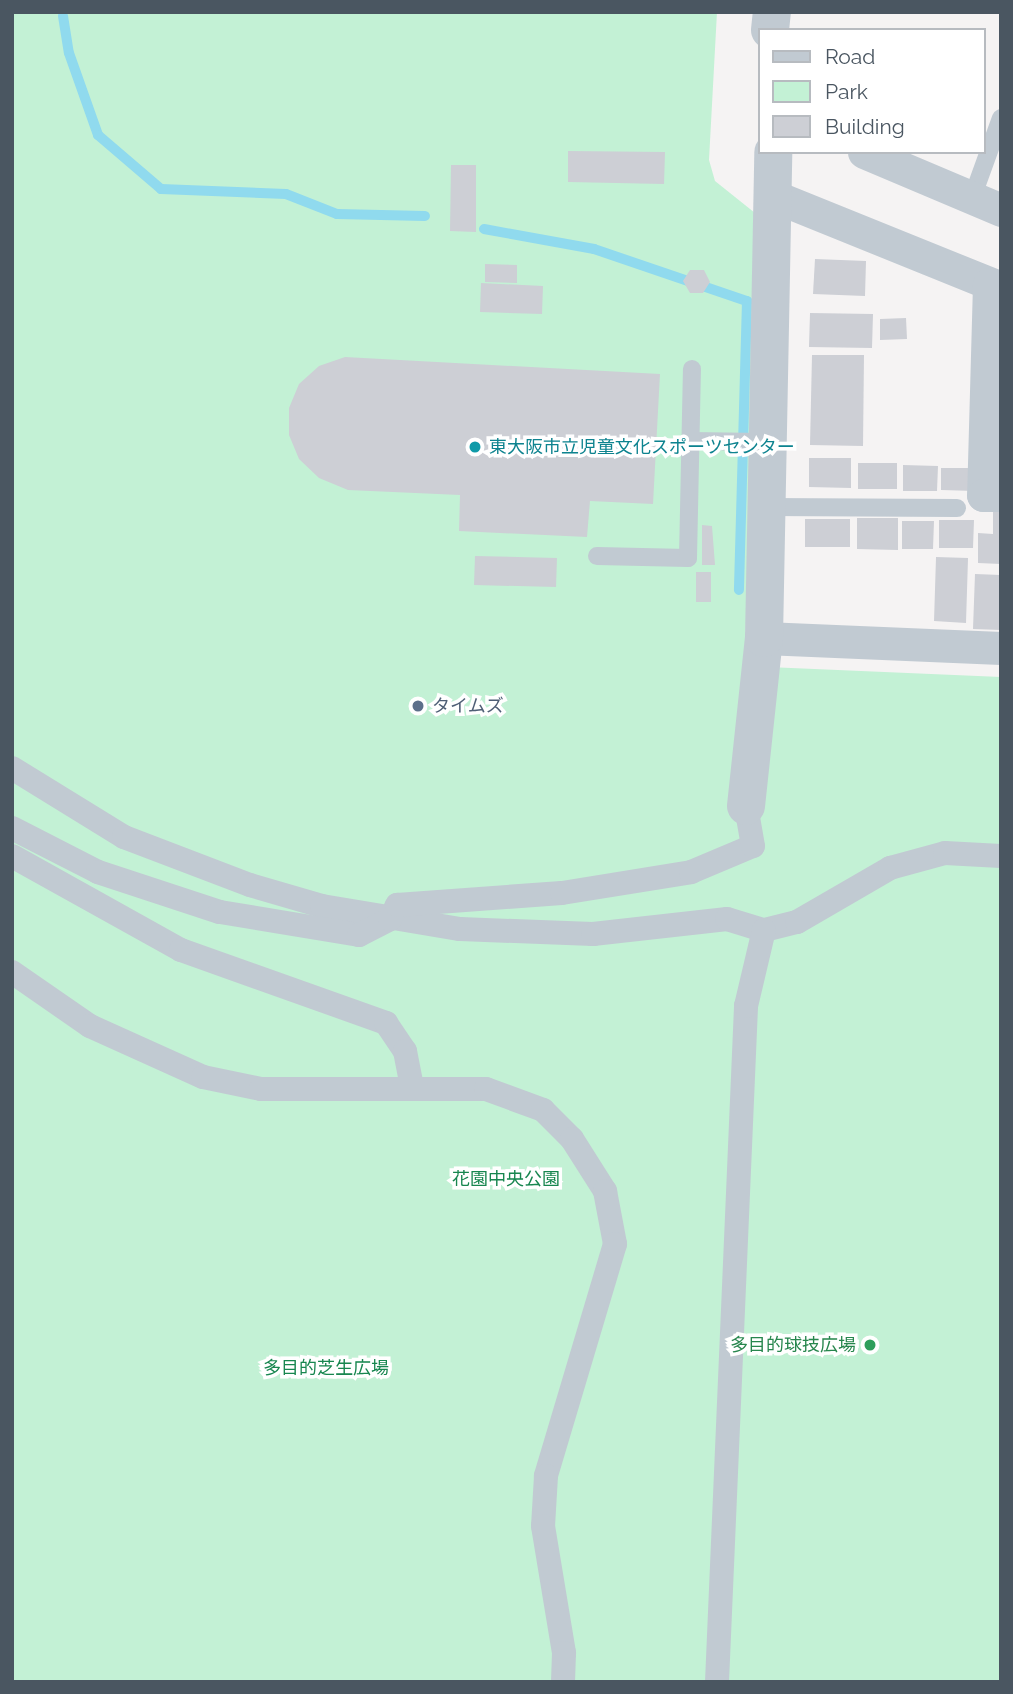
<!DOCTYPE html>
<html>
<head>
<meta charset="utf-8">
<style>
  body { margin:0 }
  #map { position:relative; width:1013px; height:1694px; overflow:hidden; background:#f5f3f3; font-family:Raleway,"Noto Sans JP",sans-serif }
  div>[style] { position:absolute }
  .green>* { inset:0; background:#c3f1d5 }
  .stream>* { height:10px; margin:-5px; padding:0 5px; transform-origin:5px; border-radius:5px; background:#90daee }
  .building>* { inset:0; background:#cdcfd5 }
  .service>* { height:18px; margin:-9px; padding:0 9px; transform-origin:9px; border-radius:9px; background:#c1cad2 }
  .pedestrian>* { height:24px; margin:-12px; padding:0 12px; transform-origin:12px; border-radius:12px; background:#c1cad2 }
  .minor>* { height:33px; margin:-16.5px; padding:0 16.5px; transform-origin:16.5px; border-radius:16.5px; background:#c1cad2 }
  .tertiary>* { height:38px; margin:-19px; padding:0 19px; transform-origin:19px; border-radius:19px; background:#c1cad2 }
  .dots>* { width:19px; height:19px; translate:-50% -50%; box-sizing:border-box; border:4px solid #fff; border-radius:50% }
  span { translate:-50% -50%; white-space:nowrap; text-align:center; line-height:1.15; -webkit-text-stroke:7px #fff; paint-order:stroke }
  .culture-label { font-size:18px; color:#0d838f }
  .left { translate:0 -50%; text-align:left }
  .service-label { font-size:18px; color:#4e5e75 }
  .park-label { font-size:18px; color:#17864f }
  .leisure-label { font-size:18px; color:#27864d }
  .right { translate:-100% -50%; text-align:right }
  .frame { position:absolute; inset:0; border:14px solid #4a5661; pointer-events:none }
  .legend { position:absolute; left:758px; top:28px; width:228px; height:126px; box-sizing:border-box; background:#fff; border:2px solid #b7bbc0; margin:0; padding:9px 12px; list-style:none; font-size:21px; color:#4a5661 }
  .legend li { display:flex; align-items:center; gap:14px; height:35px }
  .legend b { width:35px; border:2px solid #b7bbc0 }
</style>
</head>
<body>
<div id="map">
  <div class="green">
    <i style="clip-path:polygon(12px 12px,717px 12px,709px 160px,715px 181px,755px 213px,745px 666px,1001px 677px,1001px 1682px,12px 1682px)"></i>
  </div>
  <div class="stream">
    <i style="left:63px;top:16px;width:37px;rotate:81deg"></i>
    <i style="left:69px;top:53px;width:87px;rotate:70.5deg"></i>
    <i style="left:98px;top:135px;width:83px;rotate:40.6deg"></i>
    <i style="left:161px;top:189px;width:125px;rotate:2.3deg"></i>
    <i style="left:286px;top:194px;width:55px;rotate:21.4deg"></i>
    <i style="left:337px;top:214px;width:88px;rotate:1.3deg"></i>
    <i style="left:484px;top:229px;width:112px;rotate:10.3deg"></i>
    <i style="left:594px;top:249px;width:162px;rotate:18.8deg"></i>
    <i style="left:747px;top:301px;width:289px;rotate:91.6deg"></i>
  </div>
  <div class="building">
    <i style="clip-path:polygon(568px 151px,665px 152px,664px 184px,568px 182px)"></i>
    <i style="clip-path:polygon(451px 165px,476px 165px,476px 232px,450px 231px)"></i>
    <i style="clip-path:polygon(815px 259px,866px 261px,865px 296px,813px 294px)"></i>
    <i style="clip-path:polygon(485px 264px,517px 265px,517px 283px,485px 282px)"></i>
    <i style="clip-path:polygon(690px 270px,704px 270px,710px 282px,703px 293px,690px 293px,683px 281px)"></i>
    <i style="clip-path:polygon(481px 283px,543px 286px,542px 314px,480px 312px)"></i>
    <i style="clip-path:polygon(810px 313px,873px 314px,872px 348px,809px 347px)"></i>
    <i style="clip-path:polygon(906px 318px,907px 339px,880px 340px,880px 319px)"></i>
    <i style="clip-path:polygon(812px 355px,864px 355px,863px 446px,810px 445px)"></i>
    <i style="clip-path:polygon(345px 357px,660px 374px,653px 504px,590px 501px,587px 537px,459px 531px,460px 495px,348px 490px,319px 478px,299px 459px,289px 435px,289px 408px,299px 384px,319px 366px)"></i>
    <i style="clip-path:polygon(809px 458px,851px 458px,851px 488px,809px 487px)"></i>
    <i style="clip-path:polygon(858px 463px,897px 463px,897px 489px,858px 489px)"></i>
    <i style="clip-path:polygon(903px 465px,938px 466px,937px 491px,903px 491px)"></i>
    <i style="clip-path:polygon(941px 468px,975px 468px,975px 491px,941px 490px)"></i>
    <i style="clip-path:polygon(993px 510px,1001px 510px,1001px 564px,978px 563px,978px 533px,993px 534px)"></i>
    <i style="clip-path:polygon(857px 518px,898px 518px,898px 550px,857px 549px)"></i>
    <i style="clip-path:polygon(805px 519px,850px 519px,850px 547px,805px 547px)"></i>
    <i style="clip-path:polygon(939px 520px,974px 520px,973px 548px,939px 548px)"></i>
    <i style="clip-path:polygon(902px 521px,934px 521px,933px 549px,902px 549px)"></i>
    <i style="clip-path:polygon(702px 525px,712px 526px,715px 565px,702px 565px)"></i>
    <i style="clip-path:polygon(475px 556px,557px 558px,556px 587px,474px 585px)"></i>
    <i style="clip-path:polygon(936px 557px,968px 558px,966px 623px,934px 621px)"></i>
    <i style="clip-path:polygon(696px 572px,711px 572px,711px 602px,696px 602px)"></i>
    <i style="clip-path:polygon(975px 574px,1001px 575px,1001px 630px,973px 629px)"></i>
  </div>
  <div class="service">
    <i style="left:972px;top:198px;width:85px;rotate:-70.1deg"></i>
    <i style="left:690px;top:441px;width:78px;rotate:0.7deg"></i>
    <i style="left:767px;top:507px;width:190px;rotate:0.3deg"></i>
    <i style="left:597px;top:556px;width:91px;rotate:1.3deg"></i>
    <i style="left:688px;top:558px;width:189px;rotate:-88.8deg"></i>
  </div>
  <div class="pedestrian">
    <i style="left:12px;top:768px;width:132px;rotate:31.6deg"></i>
    <i style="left:124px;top:837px;width:135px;rotate:20.9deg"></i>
    <i style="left:250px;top:885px;width:75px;rotate:16.3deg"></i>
    <i style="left:322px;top:906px;width:140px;rotate:9.5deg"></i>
    <i style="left:460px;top:929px;width:133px;rotate:2.2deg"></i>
    <i style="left:593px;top:934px;width:135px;rotate:-6.4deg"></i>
    <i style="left:727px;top:919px;width:39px;rotate:17deg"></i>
    <i style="left:764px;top:930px;width:34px;rotate:-14deg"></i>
    <i style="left:797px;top:922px;width:108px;rotate:-30.1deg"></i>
    <i style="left:890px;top:868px;width:57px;rotate:-15.3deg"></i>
    <i style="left:945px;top:853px;width:56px;rotate:3.1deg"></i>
    <i style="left:12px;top:828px;width:97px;rotate:27.1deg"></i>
    <i style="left:98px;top:872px;width:128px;rotate:18.2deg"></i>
    <i style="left:220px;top:912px;width:141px;rotate:9.4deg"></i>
    <i style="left:359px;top:935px;width:35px;rotate:-27deg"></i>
    <i style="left:390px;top:919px;width:16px;rotate:-63deg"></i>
    <i style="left:397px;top:905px;width:165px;rotate:-4.2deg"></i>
    <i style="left:562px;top:893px;width:131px;rotate:-9.2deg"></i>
    <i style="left:691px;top:872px;width:67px;rotate:-22.8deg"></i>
    <i style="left:753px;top:846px;width:41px;rotate:-99.9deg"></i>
    <i style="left:12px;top:856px;width:193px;rotate:29.1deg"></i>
    <i style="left:181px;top:950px;width:218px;rotate:19.6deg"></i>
    <i style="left:386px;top:1023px;width:34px;rotate:56deg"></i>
    <i style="left:405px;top:1051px;width:38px;rotate:79deg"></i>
    <i style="left:12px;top:972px;width:95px;rotate:34.7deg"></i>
    <i style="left:90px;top:1026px;width:124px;rotate:24.3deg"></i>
    <i style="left:203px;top:1077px;width:59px;rotate:11.7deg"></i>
    <i style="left:261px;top:1089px;width:225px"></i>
    <i style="left:486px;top:1089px;width:61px;rotate:20.2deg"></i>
    <i style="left:543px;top:1110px;width:41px;rotate:45deg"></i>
    <i style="left:572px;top:1139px;width:62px;rotate:57.6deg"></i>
    <i style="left:605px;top:1191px;width:54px;rotate:79.3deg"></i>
    <i style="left:615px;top:1244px;width:242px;rotate:106.6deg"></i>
    <i style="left:546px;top:1476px;width:50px;rotate:93.4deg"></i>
    <i style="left:543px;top:1526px;width:129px;rotate:80.6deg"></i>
    <i style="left:564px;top:1653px;width:29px;rotate:92deg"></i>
    <i style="left:717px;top:1682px;width:677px;rotate:-87.54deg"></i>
    <i style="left:746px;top:1006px;width:78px;rotate:-76.7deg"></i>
  </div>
  <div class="minor">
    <i style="left:864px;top:152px;width:149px;rotate:22.9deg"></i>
    <i style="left:771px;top:195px;width:248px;rotate:22deg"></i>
    <i style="left:989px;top:284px;width:211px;rotate:91.6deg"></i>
    <i style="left:983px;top:495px;width:18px"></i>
    <i style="left:764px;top:638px;width:237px;rotate:2.4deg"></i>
  </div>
  <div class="tertiary">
    <i style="left:770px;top:30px;width:18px;rotate:-84deg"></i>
    <i style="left:746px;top:806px;width:169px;rotate:-83.9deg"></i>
    <i style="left:764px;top:638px;width:486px;rotate:-88.9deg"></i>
  </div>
  <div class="dots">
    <i style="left:475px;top:447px;background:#0f9aa8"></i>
    <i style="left:418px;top:706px;background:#5c6f8a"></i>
    <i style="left:870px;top:1345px;background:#2e9e5b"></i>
  </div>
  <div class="culture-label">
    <span class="left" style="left:489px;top:447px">東大阪市立児童文化スポーツセンター</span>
  </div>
  <div class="service-label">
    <span class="left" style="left:432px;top:706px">タイムズ</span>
  </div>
  <div class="park-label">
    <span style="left:506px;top:1179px">花園中央公園</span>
    <span style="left:326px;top:1368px">多目的芝生広場</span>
  </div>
  <div class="leisure-label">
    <span class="right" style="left:856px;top:1345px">多目的球技広場</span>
  </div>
  <div class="frame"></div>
  <ul class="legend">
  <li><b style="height:9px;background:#c1cad2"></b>Road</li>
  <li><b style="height:19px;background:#c3f1d5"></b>Park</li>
  <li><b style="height:19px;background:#cdcfd5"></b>Building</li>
  </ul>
</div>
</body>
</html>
